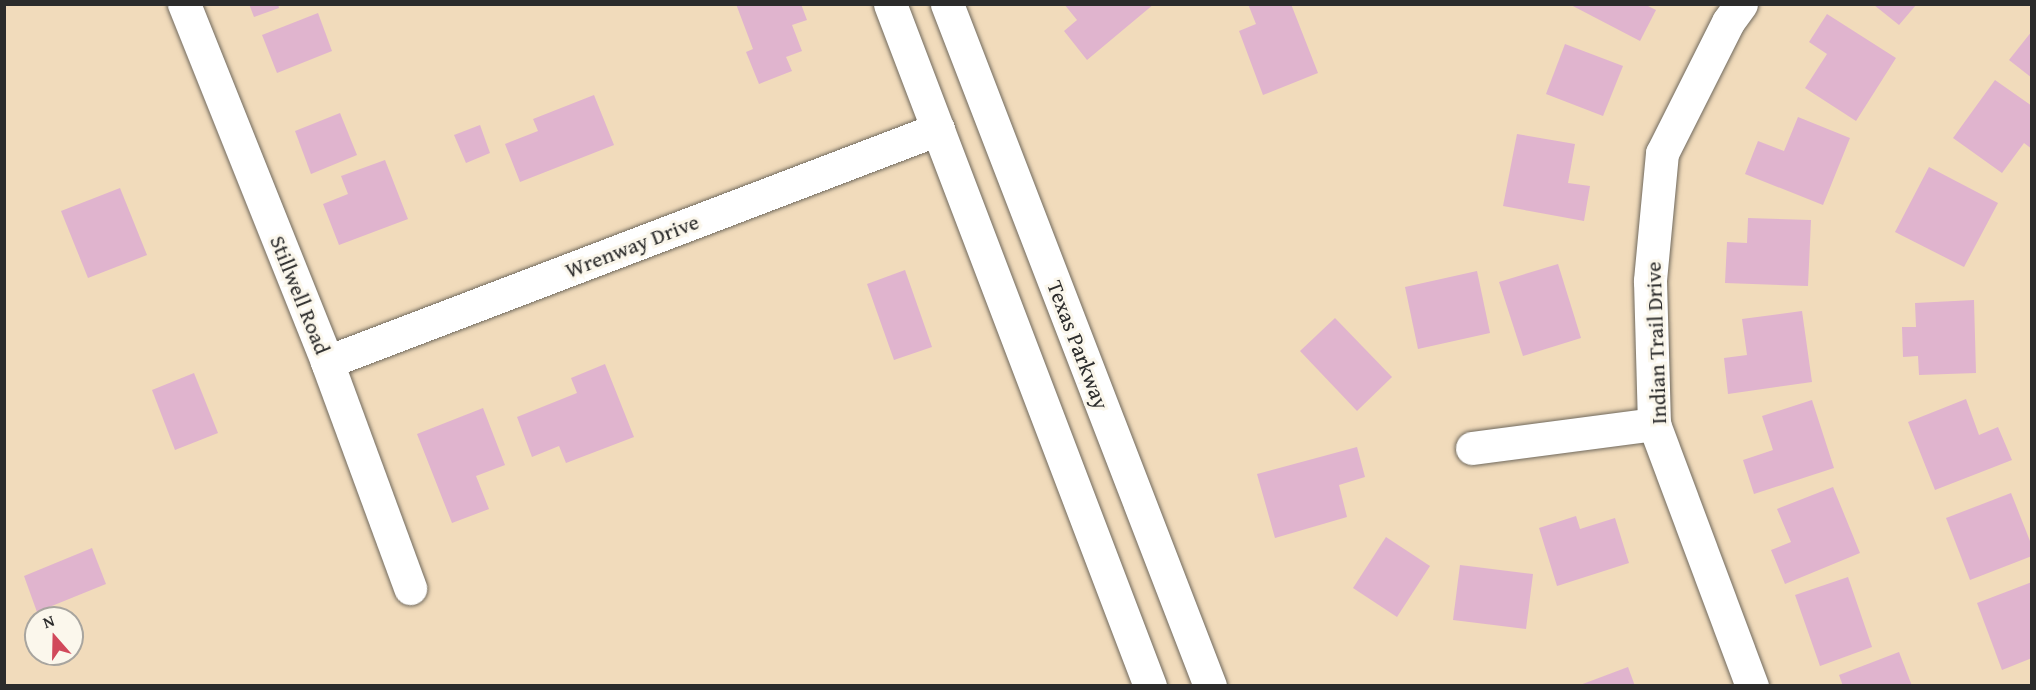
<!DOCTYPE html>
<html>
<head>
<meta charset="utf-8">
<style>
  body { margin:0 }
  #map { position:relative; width:2036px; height:690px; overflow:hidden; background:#f1dbbb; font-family:"Gentium Book Plus",serif }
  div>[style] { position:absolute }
  .building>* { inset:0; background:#e0b4ce }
  .roads { filter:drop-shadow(0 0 2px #70695d) drop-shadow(0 0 2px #70695d) }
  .street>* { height:33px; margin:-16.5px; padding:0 16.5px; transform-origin:16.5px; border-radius:16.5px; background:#fff }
  .primary>* { height:33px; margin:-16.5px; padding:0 16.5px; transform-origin:16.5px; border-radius:16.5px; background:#fff }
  span { translate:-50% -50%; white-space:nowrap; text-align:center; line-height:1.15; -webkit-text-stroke:6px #fbf7ec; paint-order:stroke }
  .street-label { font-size:22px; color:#2b2b2b }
  .frame { position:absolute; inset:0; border:6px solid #2b2b2b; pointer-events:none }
  .north { position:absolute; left:24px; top:606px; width:60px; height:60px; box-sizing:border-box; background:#fbf7ec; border:2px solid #a8a59f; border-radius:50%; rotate:340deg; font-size:16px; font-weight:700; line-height:24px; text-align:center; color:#2b2b2b }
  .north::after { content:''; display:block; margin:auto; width:21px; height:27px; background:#d1495b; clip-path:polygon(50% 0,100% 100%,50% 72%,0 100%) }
</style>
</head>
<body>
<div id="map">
  <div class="building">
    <i style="clip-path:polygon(249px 4px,278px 4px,279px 8px,254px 17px)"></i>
    <i style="clip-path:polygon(736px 4px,801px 4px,807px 20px,792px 25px,802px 51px,786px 57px,792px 71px,759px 84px,746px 52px,753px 49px)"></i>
    <i style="clip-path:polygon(1064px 4px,1154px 4px,1087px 60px,1064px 31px,1077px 20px)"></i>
    <i style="clip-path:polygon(1248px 4px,1291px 4px,1318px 73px,1263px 95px,1239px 31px,1256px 24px)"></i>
    <i style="clip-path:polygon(1569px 4px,1644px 4px,1656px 10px,1640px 41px)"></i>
    <i style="clip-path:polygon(1874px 5px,1916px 5px,1899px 25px)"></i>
    <i style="clip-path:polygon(318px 13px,332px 51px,277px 73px,262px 35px)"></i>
    <i style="clip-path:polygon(1827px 14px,1896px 58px,1856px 121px,1805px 88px,1827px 54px,1809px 42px)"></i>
    <i style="clip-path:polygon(2032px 31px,2032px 78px,2009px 60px)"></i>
    <i style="clip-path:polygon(1565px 44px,1623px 66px,1603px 116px,1546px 94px)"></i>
    <i style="clip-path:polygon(1995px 80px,2032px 106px,2032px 149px,2024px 143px,2002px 173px,1953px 138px)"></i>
    <i style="clip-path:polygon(594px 95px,614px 145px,520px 182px,505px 144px,538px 131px,533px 119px)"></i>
    <i style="clip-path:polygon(340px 113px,357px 155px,311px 174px,295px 131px)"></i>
    <i style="clip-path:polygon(1798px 117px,1850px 138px,1823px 205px,1745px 174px,1758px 141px,1784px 151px)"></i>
    <i style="clip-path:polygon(480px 125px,490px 153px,466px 163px,454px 135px)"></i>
    <i style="clip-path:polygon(1517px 134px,1575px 144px,1568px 183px,1590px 186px,1584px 221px,1503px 206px)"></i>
    <i style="clip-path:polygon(385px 160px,408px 219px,339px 245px,323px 204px,348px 194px,341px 176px)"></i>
    <i style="clip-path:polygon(1929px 167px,1998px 203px,1964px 267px,1895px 232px)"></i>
    <i style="clip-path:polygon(120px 188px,147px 255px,88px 278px,61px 211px)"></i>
    <i style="clip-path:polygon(1748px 218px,1811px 220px,1808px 286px,1725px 283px,1727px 242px,1747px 243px)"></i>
    <i style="clip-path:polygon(1558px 264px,1581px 338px,1523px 356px,1499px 282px)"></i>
    <i style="clip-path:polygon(905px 270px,932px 347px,894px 360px,867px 284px)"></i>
    <i style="clip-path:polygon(1477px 271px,1490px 333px,1418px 349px,1405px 287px)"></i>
    <i style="clip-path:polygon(1974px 300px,1976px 373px,1919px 375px,1918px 356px,1903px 357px,1902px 327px,1916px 327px,1915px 303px)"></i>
    <i style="clip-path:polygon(1802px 311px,1812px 382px,1728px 394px,1724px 358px,1747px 355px,1742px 319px)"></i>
    <i style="clip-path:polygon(1335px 318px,1392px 377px,1357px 411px,1300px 351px)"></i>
    <i style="clip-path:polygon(605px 364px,634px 437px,566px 463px,559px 446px,532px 457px,517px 417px,577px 393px,571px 378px)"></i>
    <i style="clip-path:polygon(194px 373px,218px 433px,175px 450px,152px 390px)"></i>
    <i style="clip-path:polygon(1966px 399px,1979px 435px,1998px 427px,2012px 460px,1935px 490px,1908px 422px)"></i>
    <i style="clip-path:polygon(1812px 400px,1834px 468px,1754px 494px,1743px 460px,1773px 450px,1762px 416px)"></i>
    <i style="clip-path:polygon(483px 408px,505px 465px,476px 476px,489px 509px,452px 523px,417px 434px)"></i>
    <i style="clip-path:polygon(1357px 447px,1365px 477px,1339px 485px,1347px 517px,1275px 538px,1257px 474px)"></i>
    <i style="clip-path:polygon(1833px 487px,1860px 553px,1785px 584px,1771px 550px,1791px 542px,1777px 509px)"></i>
    <i style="clip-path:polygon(2011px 493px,2032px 546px,2032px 556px,1970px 580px,1946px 518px)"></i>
    <i style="clip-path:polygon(1576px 516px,1580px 529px,1615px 518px,1629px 563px,1557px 586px,1539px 528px)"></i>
    <i style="clip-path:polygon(1386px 537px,1430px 566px,1397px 617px,1353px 588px)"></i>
    <i style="clip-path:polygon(92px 548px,106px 584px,37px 612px,24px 576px)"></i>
    <i style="clip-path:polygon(1460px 565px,1533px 574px,1526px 629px,1453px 620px)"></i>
    <i style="clip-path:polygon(1848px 577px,1872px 647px,1820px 666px,1795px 595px)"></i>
    <i style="clip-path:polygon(2032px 582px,2032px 658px,2002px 670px,1977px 603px)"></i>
    <i style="clip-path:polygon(1899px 652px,1912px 686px,1843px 686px,1839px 675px)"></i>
    <i style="clip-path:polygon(1628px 667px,1635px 686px,1580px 686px,1580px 685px)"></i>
  </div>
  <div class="roads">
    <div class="street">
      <i style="left:184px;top:4px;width:386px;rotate:68.2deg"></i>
      <i style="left:327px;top:362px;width:241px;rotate:69.8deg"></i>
      <i style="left:1741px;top:4px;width:22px;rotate:126deg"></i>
      <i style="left:1728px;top:22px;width:147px;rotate:116.7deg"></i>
      <i style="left:1662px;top:153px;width:129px;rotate:95.4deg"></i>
      <i style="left:1650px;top:281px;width:143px;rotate:88.4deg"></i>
      <i style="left:1654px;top:424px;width:280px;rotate:69.5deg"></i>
      <i style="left:327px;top:362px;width:654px;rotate:-20.87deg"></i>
      <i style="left:1472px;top:448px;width:184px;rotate:-7.5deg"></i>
    </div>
    <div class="primary">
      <i style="left:890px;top:4px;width:730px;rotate:69.13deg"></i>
      <i style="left:947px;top:4px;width:731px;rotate:68.91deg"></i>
    </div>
  </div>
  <div class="street-label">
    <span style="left:632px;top:246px;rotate:-21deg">Wrenway Drive</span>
    <span style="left:300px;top:295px;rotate:68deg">Stillwell Road</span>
    <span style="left:1656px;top:343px;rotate:-92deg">Indian Trail Drive</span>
    <span style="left:1078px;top:345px;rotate:69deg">Texas Parkway</span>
  </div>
  <div class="frame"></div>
  <div class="north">N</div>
</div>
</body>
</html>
